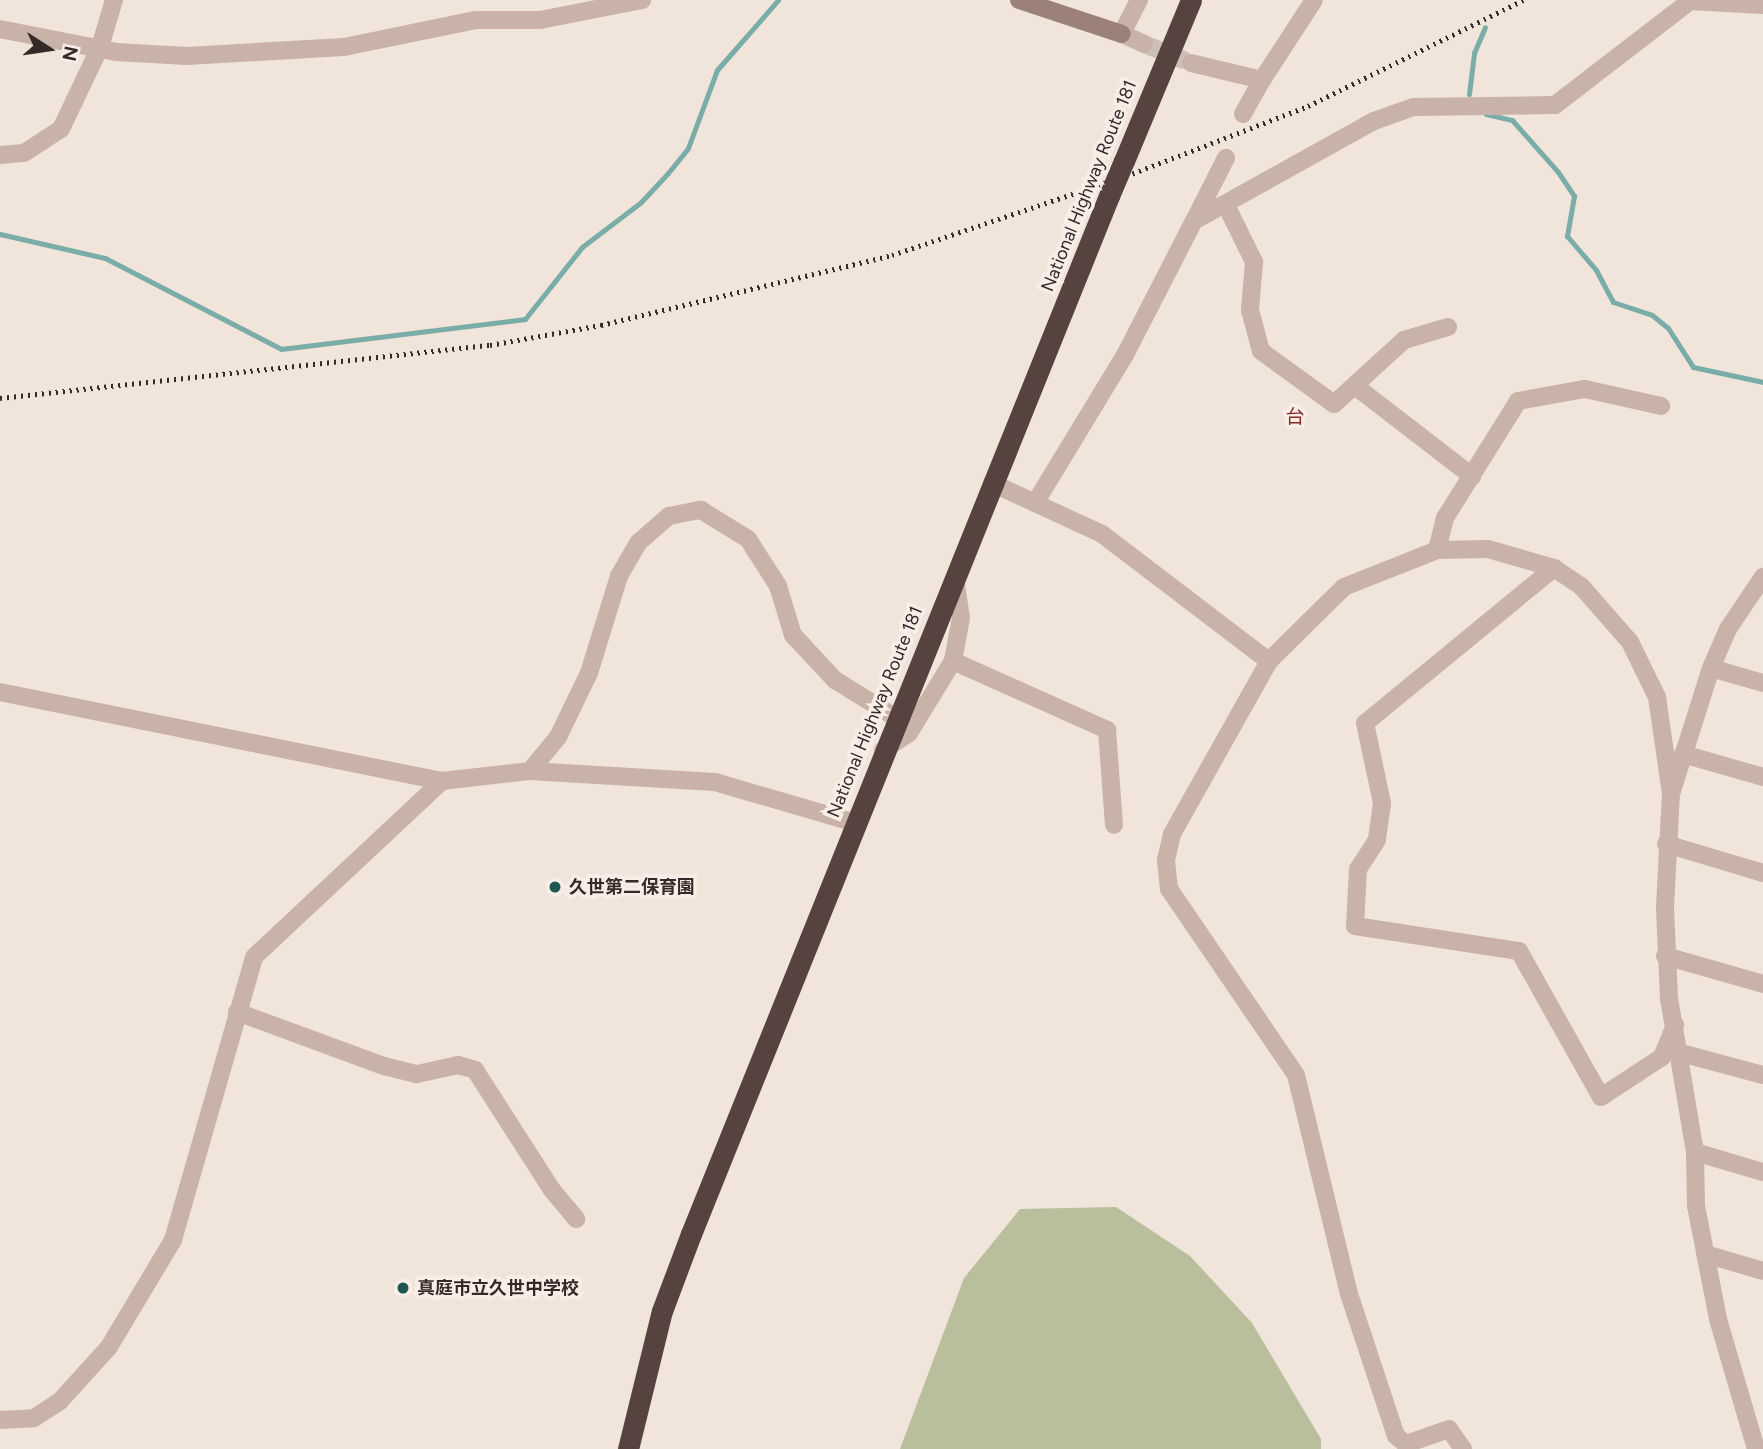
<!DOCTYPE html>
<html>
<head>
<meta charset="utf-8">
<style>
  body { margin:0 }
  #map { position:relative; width:1763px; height:1449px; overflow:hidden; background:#f1e4db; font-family:Figtree,"Noto Sans JP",sans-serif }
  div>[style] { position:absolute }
  .green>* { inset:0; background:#b9bf9c }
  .stream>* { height:5px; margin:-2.5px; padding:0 2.5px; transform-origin:2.5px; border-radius:2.5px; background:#7bada8 }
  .street-tunnel>* { height:18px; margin-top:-9px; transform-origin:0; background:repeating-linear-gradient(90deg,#cbbfb7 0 18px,transparent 0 27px) }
  .street>* { height:18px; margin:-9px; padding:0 9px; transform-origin:9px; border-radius:9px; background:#c9b2a7 }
  .secondary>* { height:18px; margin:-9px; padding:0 9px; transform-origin:9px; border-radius:9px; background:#9c8179 }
  .highway>* { height:21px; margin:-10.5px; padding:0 10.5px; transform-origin:10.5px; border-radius:10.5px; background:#56433f }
  .rail>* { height:5px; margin-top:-2.5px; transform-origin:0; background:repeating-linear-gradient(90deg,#352a28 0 2px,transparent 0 7px) }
  .highway-bridge>* { height:21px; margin:-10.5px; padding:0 10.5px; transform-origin:10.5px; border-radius:10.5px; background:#56433f }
  .dots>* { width:19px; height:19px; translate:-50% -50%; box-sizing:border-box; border:4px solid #f9eee7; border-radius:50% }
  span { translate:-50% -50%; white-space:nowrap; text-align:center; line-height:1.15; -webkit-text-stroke:7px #f9eee7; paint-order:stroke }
  .street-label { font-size:18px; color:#352a28 }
  .poi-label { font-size:18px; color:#352a28; font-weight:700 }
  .left { translate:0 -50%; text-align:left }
  .neighbourhood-label { font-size:19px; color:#822c23 }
  .north { position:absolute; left:14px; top:14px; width:70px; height:70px; -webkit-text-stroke:5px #f9eee7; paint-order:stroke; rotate:102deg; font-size:19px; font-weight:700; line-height:28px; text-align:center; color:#352a28 }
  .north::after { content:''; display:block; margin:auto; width:24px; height:32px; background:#352a28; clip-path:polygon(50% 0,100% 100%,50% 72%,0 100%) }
</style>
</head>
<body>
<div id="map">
  <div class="green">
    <i style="clip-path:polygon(1116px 1207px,1190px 1256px,1252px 1323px,1321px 1439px,1321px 1449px,900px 1449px,964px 1278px,1020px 1209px)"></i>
  </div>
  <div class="stream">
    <i style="left:1469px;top:94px;width:41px;rotate:-83deg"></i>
    <i style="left:1474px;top:53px;width:28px;rotate:-67deg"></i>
    <i style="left:1486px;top:114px;width:27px;rotate:13deg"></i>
    <i style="left:1512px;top:120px;width:69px;rotate:48.5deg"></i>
    <i style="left:1558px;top:172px;width:29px;rotate:56deg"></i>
    <i style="left:1574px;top:196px;width:41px;rotate:99.9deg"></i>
    <i style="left:1567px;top:236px;width:45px;rotate:49.5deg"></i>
    <i style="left:1596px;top:270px;width:36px;rotate:62deg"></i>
    <i style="left:1613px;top:302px;width:41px;rotate:18.4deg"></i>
    <i style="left:1652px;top:315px;width:21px;rotate:39deg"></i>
    <i style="left:1668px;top:328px;width:46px;rotate:57.3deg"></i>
    <i style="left:1693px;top:367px;width:72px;rotate:12.1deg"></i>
    <i style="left:0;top:234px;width:108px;rotate:12.9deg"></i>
    <i style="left:105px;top:258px;width:198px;rotate:27.3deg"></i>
    <i style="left:281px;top:349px;width:246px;rotate:-7deg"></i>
    <i style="left:525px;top:319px;width:92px;rotate:-51.6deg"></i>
    <i style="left:582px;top:247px;width:74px;rotate:-37.3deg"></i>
    <i style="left:641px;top:202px;width:40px;rotate:-47deg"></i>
    <i style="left:668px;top:173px;width:32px;rotate:-51deg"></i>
    <i style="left:688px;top:148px;width:83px;rotate:-69.6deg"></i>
    <i style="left:717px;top:70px;width:93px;rotate:-48.9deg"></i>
  </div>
  <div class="street-tunnel">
    <i style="left:1144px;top:44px;width:51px;rotate:22deg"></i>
  </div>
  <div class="street">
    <i style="left:1139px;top:0;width:38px;rotate:117deg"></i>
    <i style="left:1122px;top:34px;width:24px;rotate:24deg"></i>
    <i style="left:0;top:29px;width:118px;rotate:11.2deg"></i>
    <i style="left:116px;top:52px;width:71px;rotate:3.2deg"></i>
    <i style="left:187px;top:56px;width:157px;rotate:-3.3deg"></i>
    <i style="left:344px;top:47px;width:135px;rotate:-11.6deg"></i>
    <i style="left:476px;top:20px;width:64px"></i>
    <i style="left:540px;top:20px;width:104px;rotate:-11.1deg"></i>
    <i style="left:1191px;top:63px;width:73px;rotate:13.5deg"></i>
    <i style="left:1262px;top:80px;width:95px;rotate:-57deg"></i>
    <i style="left:1243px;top:114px;width:39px;rotate:-61deg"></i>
    <i style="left:0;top:155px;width:24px;rotate:-5deg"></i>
    <i style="left:24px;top:153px;width:44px;rotate:-33deg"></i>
    <i style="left:61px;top:129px;width:91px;rotate:-64.6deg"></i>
    <i style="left:100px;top:47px;width:49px;rotate:-73.4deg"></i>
    <i style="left:1226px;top:205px;width:64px;rotate:63.8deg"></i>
    <i style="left:1254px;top:262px;width:48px;rotate:94.8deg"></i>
    <i style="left:1250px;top:310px;width:42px;rotate:75deg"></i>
    <i style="left:1261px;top:351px;width:90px;rotate:36deg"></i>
    <i style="left:1334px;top:404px;width:95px;rotate:-42.4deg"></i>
    <i style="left:1404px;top:340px;width:46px;rotate:-16.5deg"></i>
    <i style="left:1194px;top:221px;width:71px;rotate:-63.1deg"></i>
    <i style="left:1355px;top:386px;width:148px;rotate:37.6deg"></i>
    <i style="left:992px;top:483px;width:121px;rotate:24.9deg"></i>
    <i style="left:1102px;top:534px;width:210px;rotate:37.3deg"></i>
    <i style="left:1035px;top:503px;width:173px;rotate:-58.7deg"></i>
    <i style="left:1125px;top:355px;width:151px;rotate:-62.8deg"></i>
    <i style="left:1194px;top:221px;width:206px;rotate:-29.1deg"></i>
    <i style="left:1374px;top:121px;width:41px;rotate:-19.7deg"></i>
    <i style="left:1413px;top:107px;width:142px;rotate:-0.8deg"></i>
    <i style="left:1555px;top:105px;width:170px;rotate:-37.6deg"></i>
    <i style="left:1690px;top:1px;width:73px;rotate:3.1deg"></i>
    <i style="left:1437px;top:550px;width:33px;rotate:-76deg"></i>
    <i style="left:1445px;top:518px;width:138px;rotate:-58deg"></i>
    <i style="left:1518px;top:401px;width:68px;rotate:-10.2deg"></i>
    <i style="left:1585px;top:389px;width:78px;rotate:12.6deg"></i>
    <i style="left:1554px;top:568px;width:244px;rotate:140.6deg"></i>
    <i style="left:1365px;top:723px;width:82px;rotate:78deg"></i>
    <i style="left:1382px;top:803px;width:37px;rotate:98deg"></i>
    <i style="left:1377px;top:840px;width:35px;rotate:123deg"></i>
    <i style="left:1358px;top:869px;width:57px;rotate:93deg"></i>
    <i style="left:1355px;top:926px;width:166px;rotate:8.7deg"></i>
    <i style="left:1519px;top:951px;width:167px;rotate:60.7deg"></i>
    <i style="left:1601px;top:1097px;width:73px;rotate:-33.3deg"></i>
    <i style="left:1662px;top:1057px;width:35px;rotate:-68deg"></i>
    <i style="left:953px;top:661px;width:169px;rotate:24.1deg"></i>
    <i style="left:1107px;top:730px;width:95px;rotate:85.8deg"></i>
    <i style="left:1711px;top:668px;width:54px;rotate:16.1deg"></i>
    <i style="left:0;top:692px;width:451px;rotate:11.4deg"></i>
    <i style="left:442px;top:781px;width:89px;rotate:-6.5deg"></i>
    <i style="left:530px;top:771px;width:185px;rotate:3.4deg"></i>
    <i style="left:715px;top:782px;width:146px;rotate:16.3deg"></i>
    <i style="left:883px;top:750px;width:31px;rotate:-33deg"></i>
    <i style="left:909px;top:733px;width:84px;rotate:-58.6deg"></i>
    <i style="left:953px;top:661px;width:44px;rotate:-79.5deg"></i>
    <i style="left:961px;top:618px;width:40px;rotate:-98.5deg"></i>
    <i style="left:1683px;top:754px;width:83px;rotate:16deg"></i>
    <i style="left:530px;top:771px;width:44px;rotate:-50.5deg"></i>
    <i style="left:558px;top:737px;width:71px;rotate:-64.2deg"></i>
    <i style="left:589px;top:673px;width:102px;rotate:-72.8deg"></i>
    <i style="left:619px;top:576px;width:39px;rotate:-60deg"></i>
    <i style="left:639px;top:542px;width:40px;rotate:-41deg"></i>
    <i style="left:669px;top:516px;width:33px;rotate:-11deg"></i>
    <i style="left:701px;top:510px;width:55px;rotate:31.7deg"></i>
    <i style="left:748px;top:539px;width:56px;rotate:57.4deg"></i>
    <i style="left:778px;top:586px;width:51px;rotate:73deg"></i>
    <i style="left:793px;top:635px;width:62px;rotate:47deg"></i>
    <i style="left:835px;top:680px;width:70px;rotate:31.7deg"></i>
    <i style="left:1666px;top:844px;width:101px;rotate:16.6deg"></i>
    <i style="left:1665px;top:956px;width:102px;rotate:15.9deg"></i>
    <i style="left:237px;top:1012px;width:157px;rotate:20.2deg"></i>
    <i style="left:384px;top:1066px;width:34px;rotate:14deg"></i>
    <i style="left:417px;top:1074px;width:42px;rotate:-12.4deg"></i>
    <i style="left:458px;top:1065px;width:18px;rotate:16deg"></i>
    <i style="left:475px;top:1070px;width:143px;rotate:57.3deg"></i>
    <i style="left:552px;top:1190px;width:38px;rotate:50deg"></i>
    <i style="left:1681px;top:1053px;width:85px;rotate:15deg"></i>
    <i style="left:1695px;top:1152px;width:71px;rotate:16.4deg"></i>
    <i style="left:1705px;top:1254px;width:60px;rotate:16.3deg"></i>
    <i style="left:0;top:1420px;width:34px;rotate:-3deg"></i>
    <i style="left:34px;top:1418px;width:31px;rotate:-33deg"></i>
    <i style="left:60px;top:1401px;width:73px;rotate:-47.8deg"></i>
    <i style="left:109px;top:1347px;width:125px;rotate:-59.1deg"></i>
    <i style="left:173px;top:1240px;width:294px;rotate:-74deg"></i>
    <i style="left:254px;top:957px;width:258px;rotate:-43.1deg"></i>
    <i style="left:1463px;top:1449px;width:24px;rotate:-125deg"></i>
    <i style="left:1449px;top:1429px;width:46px;rotate:160.8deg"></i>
    <i style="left:1406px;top:1444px;width:13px;rotate:-141deg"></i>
    <i style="left:1396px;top:1436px;width:150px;rotate:-108.3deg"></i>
    <i style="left:1349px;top:1294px;width:225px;rotate:-103.6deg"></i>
    <i style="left:1296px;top:1075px;width:225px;rotate:-124.3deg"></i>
    <i style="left:1169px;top:889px;width:29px;rotate:-96deg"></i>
    <i style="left:1166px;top:860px;width:27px;rotate:-77deg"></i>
    <i style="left:1172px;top:834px;width:198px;rotate:-60.7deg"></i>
    <i style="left:1269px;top:661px;width:105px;rotate:-44.6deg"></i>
    <i style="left:1344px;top:587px;width:100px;rotate:-21.7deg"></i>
    <i style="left:1437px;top:550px;width:51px;rotate:-1.1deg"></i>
    <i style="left:1488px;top:549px;width:69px;rotate:16.1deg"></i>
    <i style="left:1554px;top:568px;width:32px;rotate:34deg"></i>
    <i style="left:1581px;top:586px;width:74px;rotate:48.8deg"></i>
    <i style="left:1630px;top:642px;width:61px;rotate:63.9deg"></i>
    <i style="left:1657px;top:697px;width:98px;rotate:81.8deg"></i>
    <i style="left:1756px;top:1449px;width:135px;rotate:-106.3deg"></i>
    <i style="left:1718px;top:1319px;width:115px;rotate:-101deg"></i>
    <i style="left:1696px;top:1206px;width:54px;rotate:-91.1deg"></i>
    <i style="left:1695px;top:1152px;width:155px;rotate:-99.6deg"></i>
    <i style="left:1669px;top:999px;width:92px;rotate:-92.5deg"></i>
    <i style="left:1665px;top:907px;width:113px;rotate:-87deg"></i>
    <i style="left:1671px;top:794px;width:132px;rotate:-72.4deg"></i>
    <i style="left:1711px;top:668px;width:43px;rotate:-66.4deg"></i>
    <i style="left:1728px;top:629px;width:63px;rotate:-56.1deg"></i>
  </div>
  <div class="secondary">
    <i style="left:1019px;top:0;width:108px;rotate:18.3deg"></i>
  </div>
  <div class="highway">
    <i style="left:1124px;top:161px;width:174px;rotate:-67.4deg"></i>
    <i style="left:628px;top:1449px;width:142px;rotate:-76.2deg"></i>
    <i style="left:662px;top:1311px;width:82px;rotate:-69.4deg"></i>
    <i style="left:691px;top:1234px;width:1119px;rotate:-68.07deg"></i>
  </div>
  <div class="rail">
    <i style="left:0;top:398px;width:493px;rotate:-6.2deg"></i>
    <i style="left:490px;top:345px;width:113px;rotate:-10.2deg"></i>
    <i style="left:601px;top:325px;width:299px;rotate:-13.5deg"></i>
    <i style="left:892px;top:255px;width:247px;rotate:-18.7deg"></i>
    <i style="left:1126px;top:176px;width:195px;rotate:-21deg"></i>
    <i style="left:1308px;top:106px;width:240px;rotate:-26.2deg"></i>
  </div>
  <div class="highway-bridge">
    <i style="left:1109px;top:196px;width:38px;rotate:-67deg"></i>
  </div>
  <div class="dots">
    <i style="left:555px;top:887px;background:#1e5651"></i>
    <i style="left:403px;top:1288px;background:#1e5651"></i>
  </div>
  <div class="street-label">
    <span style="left:1089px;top:186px;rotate:-68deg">National Highway Route 181</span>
    <span style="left:875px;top:712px;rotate:-68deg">National Highway Route 181</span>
  </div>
  <div class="poi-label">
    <span class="left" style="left:569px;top:887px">久世第二保育園</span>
    <span class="left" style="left:417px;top:1288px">真庭市立久世中学校</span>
  </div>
  <div class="neighbourhood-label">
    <span style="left:1295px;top:417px">台</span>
  </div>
  <div class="north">N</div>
</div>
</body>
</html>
